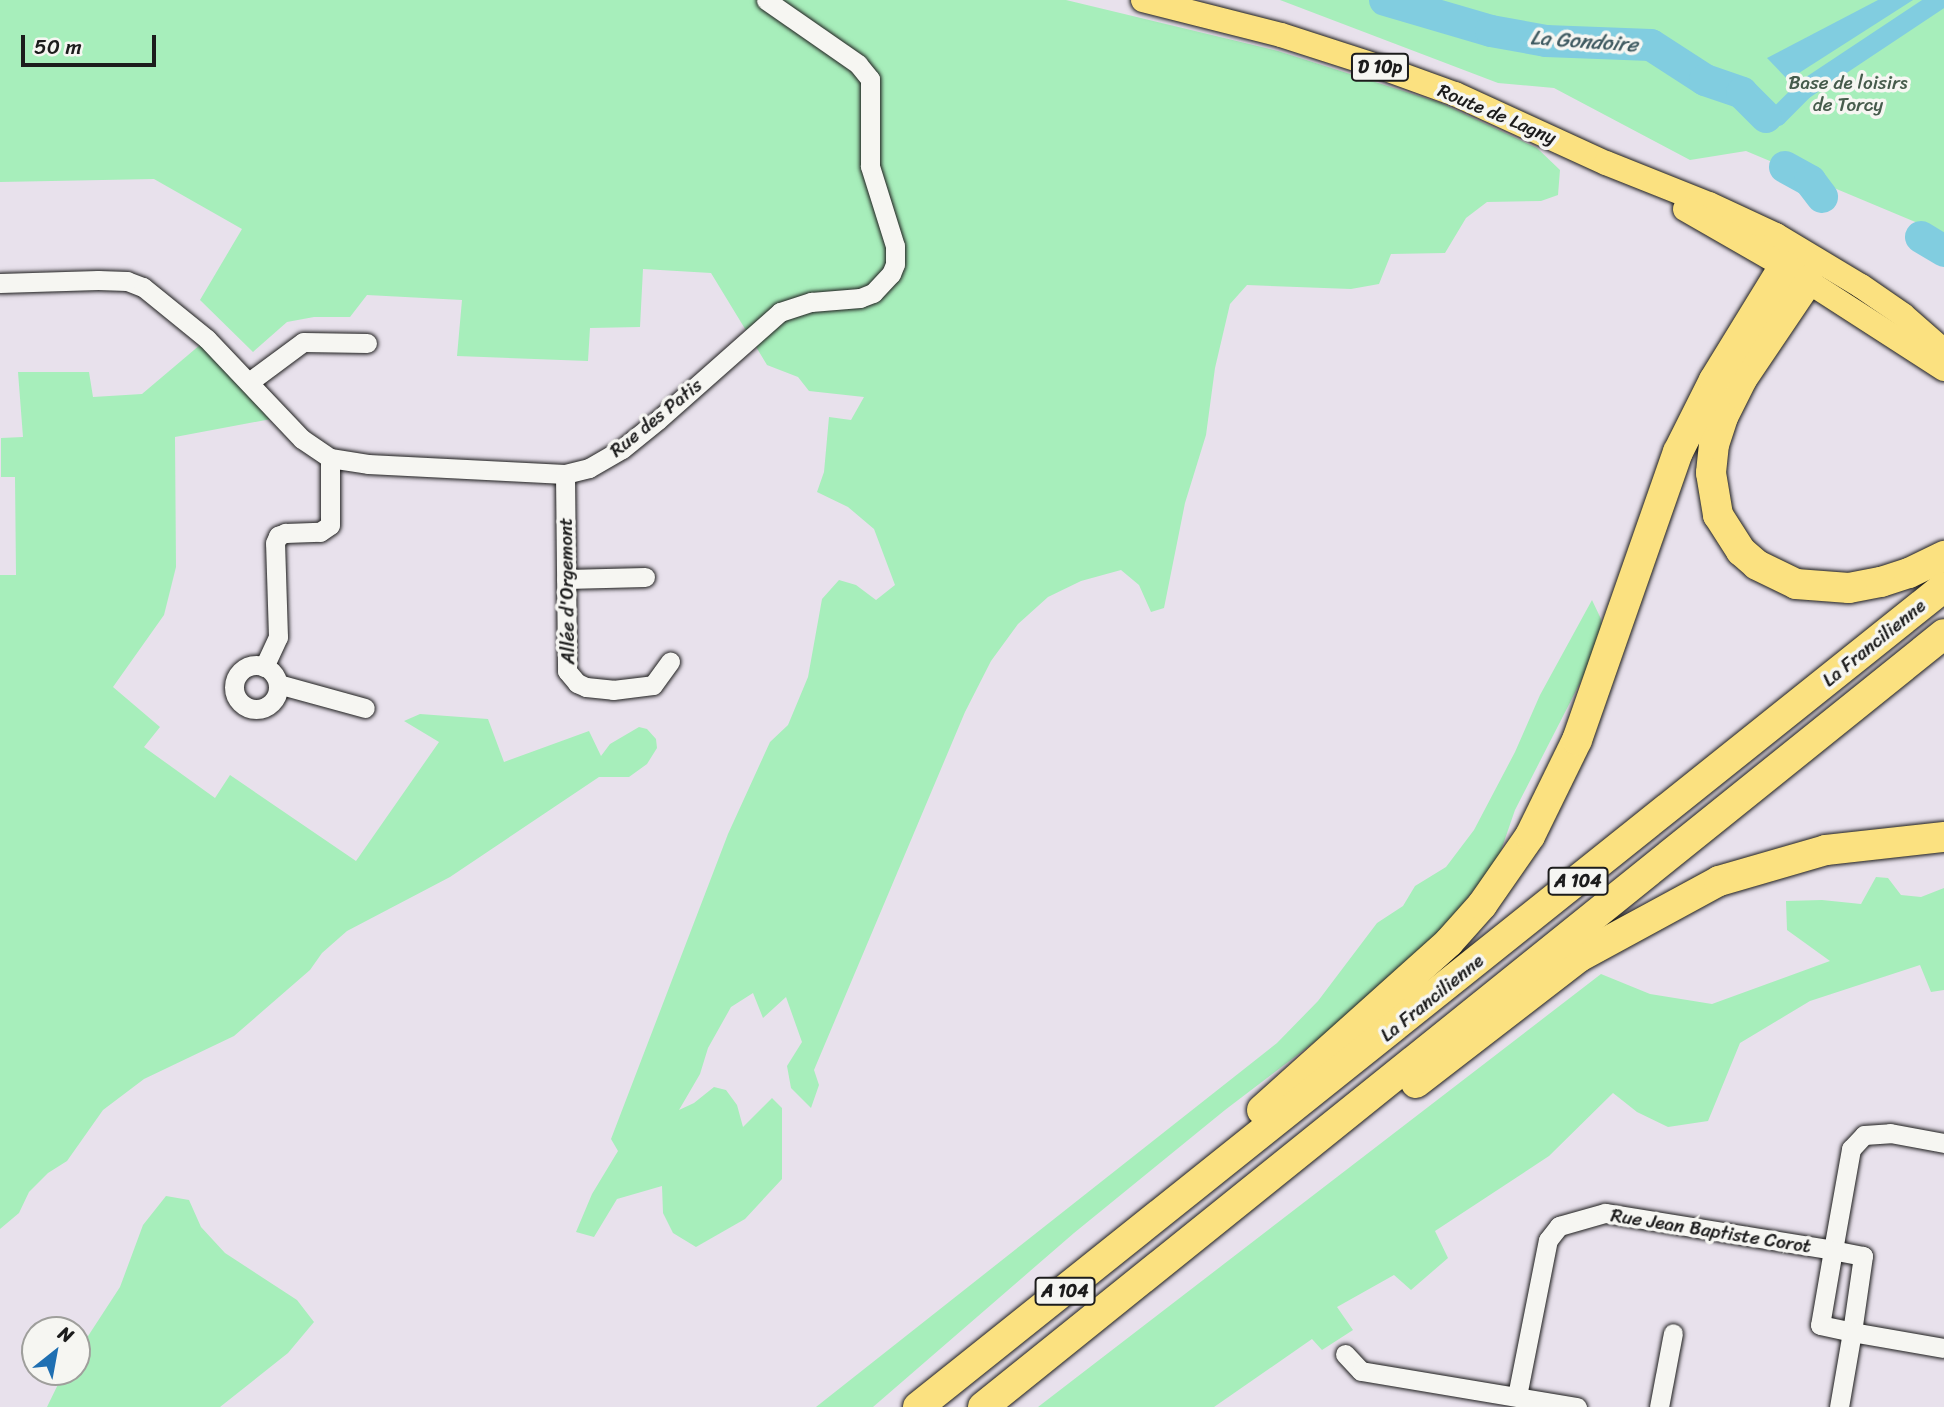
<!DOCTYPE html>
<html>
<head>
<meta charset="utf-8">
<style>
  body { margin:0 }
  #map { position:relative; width:1944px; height:1407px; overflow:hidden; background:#e8e1ec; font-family:Sriracha,sans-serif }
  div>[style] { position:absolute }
  .green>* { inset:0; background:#a7eebb }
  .water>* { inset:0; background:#81cde0 }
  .canal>* { height:19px; margin:-9.5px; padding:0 9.5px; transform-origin:9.5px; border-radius:9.5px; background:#81cde0 }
  .river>* { height:32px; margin:-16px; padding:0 16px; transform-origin:16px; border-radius:16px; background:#81cde0 }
  .roads { filter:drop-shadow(0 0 2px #1c1c1c) drop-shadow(0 0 2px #1c1c1c) }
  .minor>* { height:19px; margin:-9.5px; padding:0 9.5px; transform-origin:9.5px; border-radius:9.5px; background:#f6f6f2 }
  .minor>.ring { margin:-9.5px; padding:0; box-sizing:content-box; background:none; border:19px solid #f6f6f2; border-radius:50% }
  .major>* { height:24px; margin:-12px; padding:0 12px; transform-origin:12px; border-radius:12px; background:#fbe180 }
  .highway>* { height:30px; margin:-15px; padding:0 15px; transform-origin:15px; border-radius:15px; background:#fbe180 }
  span { translate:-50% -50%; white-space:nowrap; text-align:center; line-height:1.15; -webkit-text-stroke:7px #f6f6f2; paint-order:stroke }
  .shield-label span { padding:2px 5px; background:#f6f6f2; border:2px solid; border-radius:5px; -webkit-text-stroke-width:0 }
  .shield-label { font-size:18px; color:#1c1c1c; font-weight:700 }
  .park-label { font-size:19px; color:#465b4c }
  .street-label { font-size:19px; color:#1c1c1c }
  .water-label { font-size:21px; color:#3f5a61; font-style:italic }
  .north { position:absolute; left:21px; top:1316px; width:70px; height:70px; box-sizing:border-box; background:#f6f6f2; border:2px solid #9f9f9c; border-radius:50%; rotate:31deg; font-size:19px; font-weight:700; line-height:28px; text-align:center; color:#1c1c1c }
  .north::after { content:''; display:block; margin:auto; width:24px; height:32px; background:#1f6fb2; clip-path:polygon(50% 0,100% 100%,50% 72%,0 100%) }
  .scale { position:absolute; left:21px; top:35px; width:135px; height:32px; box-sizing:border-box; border:4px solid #1c1c1c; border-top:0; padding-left:9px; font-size:21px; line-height:24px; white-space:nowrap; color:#1c1c1c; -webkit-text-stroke:5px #f6f6f2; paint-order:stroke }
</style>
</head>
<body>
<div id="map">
  <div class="green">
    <i style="clip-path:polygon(0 0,1066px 0,1278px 51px,1441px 103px,1537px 148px,1560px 170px,1558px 195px,1541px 201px,1487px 202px,1466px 218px,1445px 253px,1391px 254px,1379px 284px,1351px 289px,1247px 285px,1230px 304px,1215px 368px,1206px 435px,1185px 503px,1164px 608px,1151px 612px,1139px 585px,1121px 570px,1081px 581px,1048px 597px,1018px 624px,991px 661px,965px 712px,814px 1070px,819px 1085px,811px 1108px,791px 1088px,787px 1066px,802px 1042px,786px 997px,763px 1018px,753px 993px,731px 1007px,708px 1048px,700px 1074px,679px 1110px,694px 1103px,714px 1087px,726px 1090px,737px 1105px,743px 1127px,772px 1098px,782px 1108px,782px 1179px,745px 1219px,696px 1247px,673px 1233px,663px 1213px,662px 1186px,617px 1199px,594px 1237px,576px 1232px,592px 1194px,618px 1151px,611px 1139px,728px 834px,770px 742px,788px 725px,808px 677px,822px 599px,839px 580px,856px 585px,876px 600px,895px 585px,874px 529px,848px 507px,817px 492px,824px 472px,829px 417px,851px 420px,864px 397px,809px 391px,798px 377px,767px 365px,711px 273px,643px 269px,640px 327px,590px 328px,588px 361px,457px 356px,462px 300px,367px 295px,350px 317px,314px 317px,287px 322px,253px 352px,200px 300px,242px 229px,154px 179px,0 182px)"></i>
    <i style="clip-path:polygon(1280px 0,1944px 0,1944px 234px,1746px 151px,1690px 160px,1554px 88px,1498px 83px)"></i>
    <i style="clip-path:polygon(207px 339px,282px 417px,175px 437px,176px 567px,164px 615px,113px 687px,160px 727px,144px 747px,215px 798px,230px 775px,356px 861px,439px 742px,404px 721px,420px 714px,488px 719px,504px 762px,589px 731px,601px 756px,610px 744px,639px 727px,647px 729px,656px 739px,657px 748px,647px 764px,629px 777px,599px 777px,450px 877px,347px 931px,322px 953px,310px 970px,234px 1036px,144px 1079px,103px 1110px,67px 1161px,48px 1173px,29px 1192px,19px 1213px,0 1229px,0 575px,16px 575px,15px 477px,1px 477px,1px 438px,23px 437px,18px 372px,89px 372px,93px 397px,142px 394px)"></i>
    <i style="clip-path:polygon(1592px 600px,1601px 619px,1602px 640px,1515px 810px,1498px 859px,1447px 924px,1363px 1005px,1225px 1110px,1074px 1233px,873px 1407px,816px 1407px,1277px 1043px,1318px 1001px,1377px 923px,1403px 906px,1415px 886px,1446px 867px,1474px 830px,1515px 752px,1540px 695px)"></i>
    <i style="clip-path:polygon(1876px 877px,1888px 878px,1901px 895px,1921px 897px,1944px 888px,1944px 990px,1931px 992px,1920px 965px,1810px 1001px,1740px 1043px,1708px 1121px,1668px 1127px,1637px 1112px,1613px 1093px,1549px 1156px,1435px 1231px,1448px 1258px,1411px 1290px,1394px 1275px,1337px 1307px,1353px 1330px,1322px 1350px,1312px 1339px,1214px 1407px,1038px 1407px,1601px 974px,1650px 994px,1712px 1004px,1830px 961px,1787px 930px,1786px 901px,1822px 900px,1861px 904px)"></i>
    <i style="clip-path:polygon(166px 1196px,189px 1200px,201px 1227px,225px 1253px,297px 1300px,314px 1322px,288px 1353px,220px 1407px,47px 1407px,64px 1372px,77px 1372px,77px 1353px,120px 1287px,143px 1225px)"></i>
  </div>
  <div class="water">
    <i style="clip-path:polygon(1878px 0,1913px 0,1788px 80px,1767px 58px)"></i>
  </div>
  <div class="canal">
    <i style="left:1766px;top:117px;width:11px;rotate:-5deg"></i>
    <i style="left:1777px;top:116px;width:38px;rotate:-45deg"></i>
    <i style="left:1804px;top:89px;width:161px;rotate:-33.6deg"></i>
  </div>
  <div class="river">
    <i style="left:1385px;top:0;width:110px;rotate:16.3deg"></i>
    <i style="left:1491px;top:31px;width:56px;rotate:10.3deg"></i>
    <i style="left:1546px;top:41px;width:105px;rotate:2.2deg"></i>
    <i style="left:1651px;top:45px;width:64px;rotate:32.9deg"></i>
    <i style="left:1705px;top:80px;width:39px;rotate:19deg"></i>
    <i style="left:1742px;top:93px;width:34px;rotate:45deg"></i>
    <i style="left:1785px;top:167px;width:29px;rotate:29deg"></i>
    <i style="left:1810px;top:181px;width:20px;rotate:53deg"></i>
    <i style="left:1921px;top:237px;width:27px;rotate:31deg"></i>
  </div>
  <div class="roads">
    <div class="minor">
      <i style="left:0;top:283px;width:98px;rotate:-1.8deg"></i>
      <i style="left:98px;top:280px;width:29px;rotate:2deg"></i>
      <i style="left:127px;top:281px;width:17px;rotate:21deg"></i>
      <i style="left:143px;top:287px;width:82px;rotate:39.1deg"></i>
      <i style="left:207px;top:339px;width:138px;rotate:46.5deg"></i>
      <i style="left:302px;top:439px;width:34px;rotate:34deg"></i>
      <i style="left:330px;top:458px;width:38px;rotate:9deg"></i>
      <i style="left:368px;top:464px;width:197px;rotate:2.9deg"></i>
      <i style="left:565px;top:474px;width:25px;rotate:-14deg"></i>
      <i style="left:589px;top:468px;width:38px;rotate:-30deg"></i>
      <i style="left:622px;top:449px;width:46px;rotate:-38.9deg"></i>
      <i style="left:658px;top:420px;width:163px;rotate:-41.5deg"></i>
      <i style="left:780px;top:312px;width:33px;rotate:-18deg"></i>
      <i style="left:811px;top:302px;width:49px;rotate:-4.7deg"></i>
      <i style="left:860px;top:298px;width:14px;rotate:-21deg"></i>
      <i style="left:873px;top:293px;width:26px;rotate:-47deg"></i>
      <i style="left:891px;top:274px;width:11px;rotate:-68deg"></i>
      <i style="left:895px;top:264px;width:18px;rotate:-90deg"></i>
      <i style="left:895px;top:246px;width:84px;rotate:-107.4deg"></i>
      <i style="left:870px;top:166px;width:87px;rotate:-90deg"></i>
      <i style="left:870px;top:79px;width:19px;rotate:-129deg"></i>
      <i style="left:858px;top:64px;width:112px;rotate:-145.2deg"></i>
      <i style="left:249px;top:382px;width:67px;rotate:-36.5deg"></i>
      <i style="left:303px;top:342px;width:64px;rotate:0.9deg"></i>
      <i style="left:565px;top:474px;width:197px;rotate:89.4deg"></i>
      <i style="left:567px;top:671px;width:16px;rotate:50deg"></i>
      <i style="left:577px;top:683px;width:10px;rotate:24deg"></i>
      <i style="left:586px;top:687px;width:27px;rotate:6deg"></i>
      <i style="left:613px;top:690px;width:40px;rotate:-7.1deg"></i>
      <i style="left:653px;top:685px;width:29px;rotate:-54deg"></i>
      <i style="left:566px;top:579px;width:79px;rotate:-1.5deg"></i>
      <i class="ring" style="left:234px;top:665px;width:25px;height:25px"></i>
      <i style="left:264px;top:667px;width:33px;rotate:-65deg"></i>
      <i style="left:278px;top:637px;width:94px;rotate:-91.8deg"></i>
      <i style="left:275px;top:543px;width:8px;rotate:-67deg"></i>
      <i style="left:278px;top:536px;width:8px;rotate:-23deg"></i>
      <i style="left:285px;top:533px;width:35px;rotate:-2deg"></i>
      <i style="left:320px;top:532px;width:12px;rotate:-35deg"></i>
      <i style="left:330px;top:525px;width:67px;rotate:-90deg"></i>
      <i style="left:278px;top:684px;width:90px;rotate:15.4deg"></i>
      <i style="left:1345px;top:1354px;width:23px;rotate:47deg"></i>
      <i style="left:1361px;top:1371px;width:219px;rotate:9.5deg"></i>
      <i style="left:1517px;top:1396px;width:159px;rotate:-78.8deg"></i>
      <i style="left:1548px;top:1240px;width:18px;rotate:-52deg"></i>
      <i style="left:1559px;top:1226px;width:48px;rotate:-15.8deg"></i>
      <i style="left:1605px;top:1213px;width:231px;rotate:9.2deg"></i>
      <i style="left:1833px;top:1250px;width:103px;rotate:-79.9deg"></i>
      <i style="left:1851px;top:1149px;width:19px;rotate:-47deg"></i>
      <i style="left:1864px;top:1135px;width:26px;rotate:-4deg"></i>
      <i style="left:1890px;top:1133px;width:55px;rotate:10.5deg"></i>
      <i style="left:1659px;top:1407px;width:75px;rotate:-79.3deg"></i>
      <i style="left:1839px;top:1407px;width:76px;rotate:-80.2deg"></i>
      <i style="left:1852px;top:1332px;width:77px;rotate:-81.8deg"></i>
      <i style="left:1863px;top:1256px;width:31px;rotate:-169deg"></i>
      <i style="left:1833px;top:1250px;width:76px;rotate:99.8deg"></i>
      <i style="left:1820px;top:1325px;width:33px;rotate:12deg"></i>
      <i style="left:1852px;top:1332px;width:93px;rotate:9.9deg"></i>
    </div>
    <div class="major">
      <i style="left:1143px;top:0;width:142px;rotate:14.2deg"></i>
      <i style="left:1281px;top:35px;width:107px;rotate:17.9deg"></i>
      <i style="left:1383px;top:68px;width:77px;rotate:19.9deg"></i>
      <i style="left:1455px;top:94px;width:166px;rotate:24.6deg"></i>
      <i style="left:1606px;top:163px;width:111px;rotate:21.7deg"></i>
      <i style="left:1709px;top:204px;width:74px;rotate:24.8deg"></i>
      <i style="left:1776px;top:235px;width:99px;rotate:31deg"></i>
      <i style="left:1861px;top:286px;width:51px;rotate:34.6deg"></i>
      <i style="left:1903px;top:315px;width:55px;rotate:41.3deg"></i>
      <i style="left:1685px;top:209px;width:114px;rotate:29.9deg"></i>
      <i style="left:1784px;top:266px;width:190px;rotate:32.8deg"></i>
    </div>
    <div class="highway">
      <i style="left:1808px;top:281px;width:118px;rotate:124deg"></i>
      <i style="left:1742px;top:379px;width:42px;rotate:116.6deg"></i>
      <i style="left:1723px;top:417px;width:28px;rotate:108deg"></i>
      <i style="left:1714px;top:444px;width:29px;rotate:96deg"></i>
      <i style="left:1711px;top:473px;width:43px;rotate:80.5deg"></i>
      <i style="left:1718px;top:515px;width:43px;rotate:57.4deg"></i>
      <i style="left:1741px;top:551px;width:21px;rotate:41deg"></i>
      <i style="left:1757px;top:565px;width:43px;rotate:26deg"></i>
      <i style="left:1796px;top:584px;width:53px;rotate:4.3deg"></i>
      <i style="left:1849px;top:588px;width:33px;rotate:-11deg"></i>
      <i style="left:1881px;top:582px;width:29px;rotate:-18deg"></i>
      <i style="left:1909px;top:573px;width:39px;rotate:-26deg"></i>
      <i style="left:1416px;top:1083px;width:206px;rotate:-37.7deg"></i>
      <i style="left:1579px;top:957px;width:159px;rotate:-28.5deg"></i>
      <i style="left:1719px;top:881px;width:111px;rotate:-16.2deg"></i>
      <i style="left:1826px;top:850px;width:119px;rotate:-6.3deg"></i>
      <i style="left:1262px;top:1110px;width:251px;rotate:-41.9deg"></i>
      <i style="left:1449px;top:942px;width:50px;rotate:-48.3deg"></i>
      <i style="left:1482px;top:905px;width:84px;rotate:-55.2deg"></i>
      <i style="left:1530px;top:836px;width:107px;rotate:-63.9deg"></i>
      <i style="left:1577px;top:740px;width:305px;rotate:-70.7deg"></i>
      <i style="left:1678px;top:452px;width:80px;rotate:-63.4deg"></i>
      <i style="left:1714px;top:380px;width:134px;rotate:-58.4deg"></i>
      <i style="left:918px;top:1407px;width:1313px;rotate:-38.63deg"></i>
      <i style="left:983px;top:1407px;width:1233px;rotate:-38.81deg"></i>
    </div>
  </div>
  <div class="shield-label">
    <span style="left:1380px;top:67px">D 10p</span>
    <span style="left:1578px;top:881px">A 104</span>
    <span style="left:1065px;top:1291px">A 104</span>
  </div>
  <div class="park-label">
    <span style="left:1848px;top:94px">Base de loisirs<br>de Torcy</span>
  </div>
  <div class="street-label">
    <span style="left:1497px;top:114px;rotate:23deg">Route de Lagny</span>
    <span style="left:656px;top:418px;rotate:-39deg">Rue des Patis</span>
    <span style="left:567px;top:591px;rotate:-91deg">Allée d'Orgemont</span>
    <span style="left:1874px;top:643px;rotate:-39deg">La Francilienne</span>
    <span style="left:1432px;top:998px;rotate:-39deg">La Francilienne</span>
    <span style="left:1711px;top:1231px;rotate:9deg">Rue Jean Baptiste Corot</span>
  </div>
  <div class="water-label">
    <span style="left:1584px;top:41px;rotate:4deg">La Gondoire</span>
  </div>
  <div class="north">N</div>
  <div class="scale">50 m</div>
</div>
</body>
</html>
